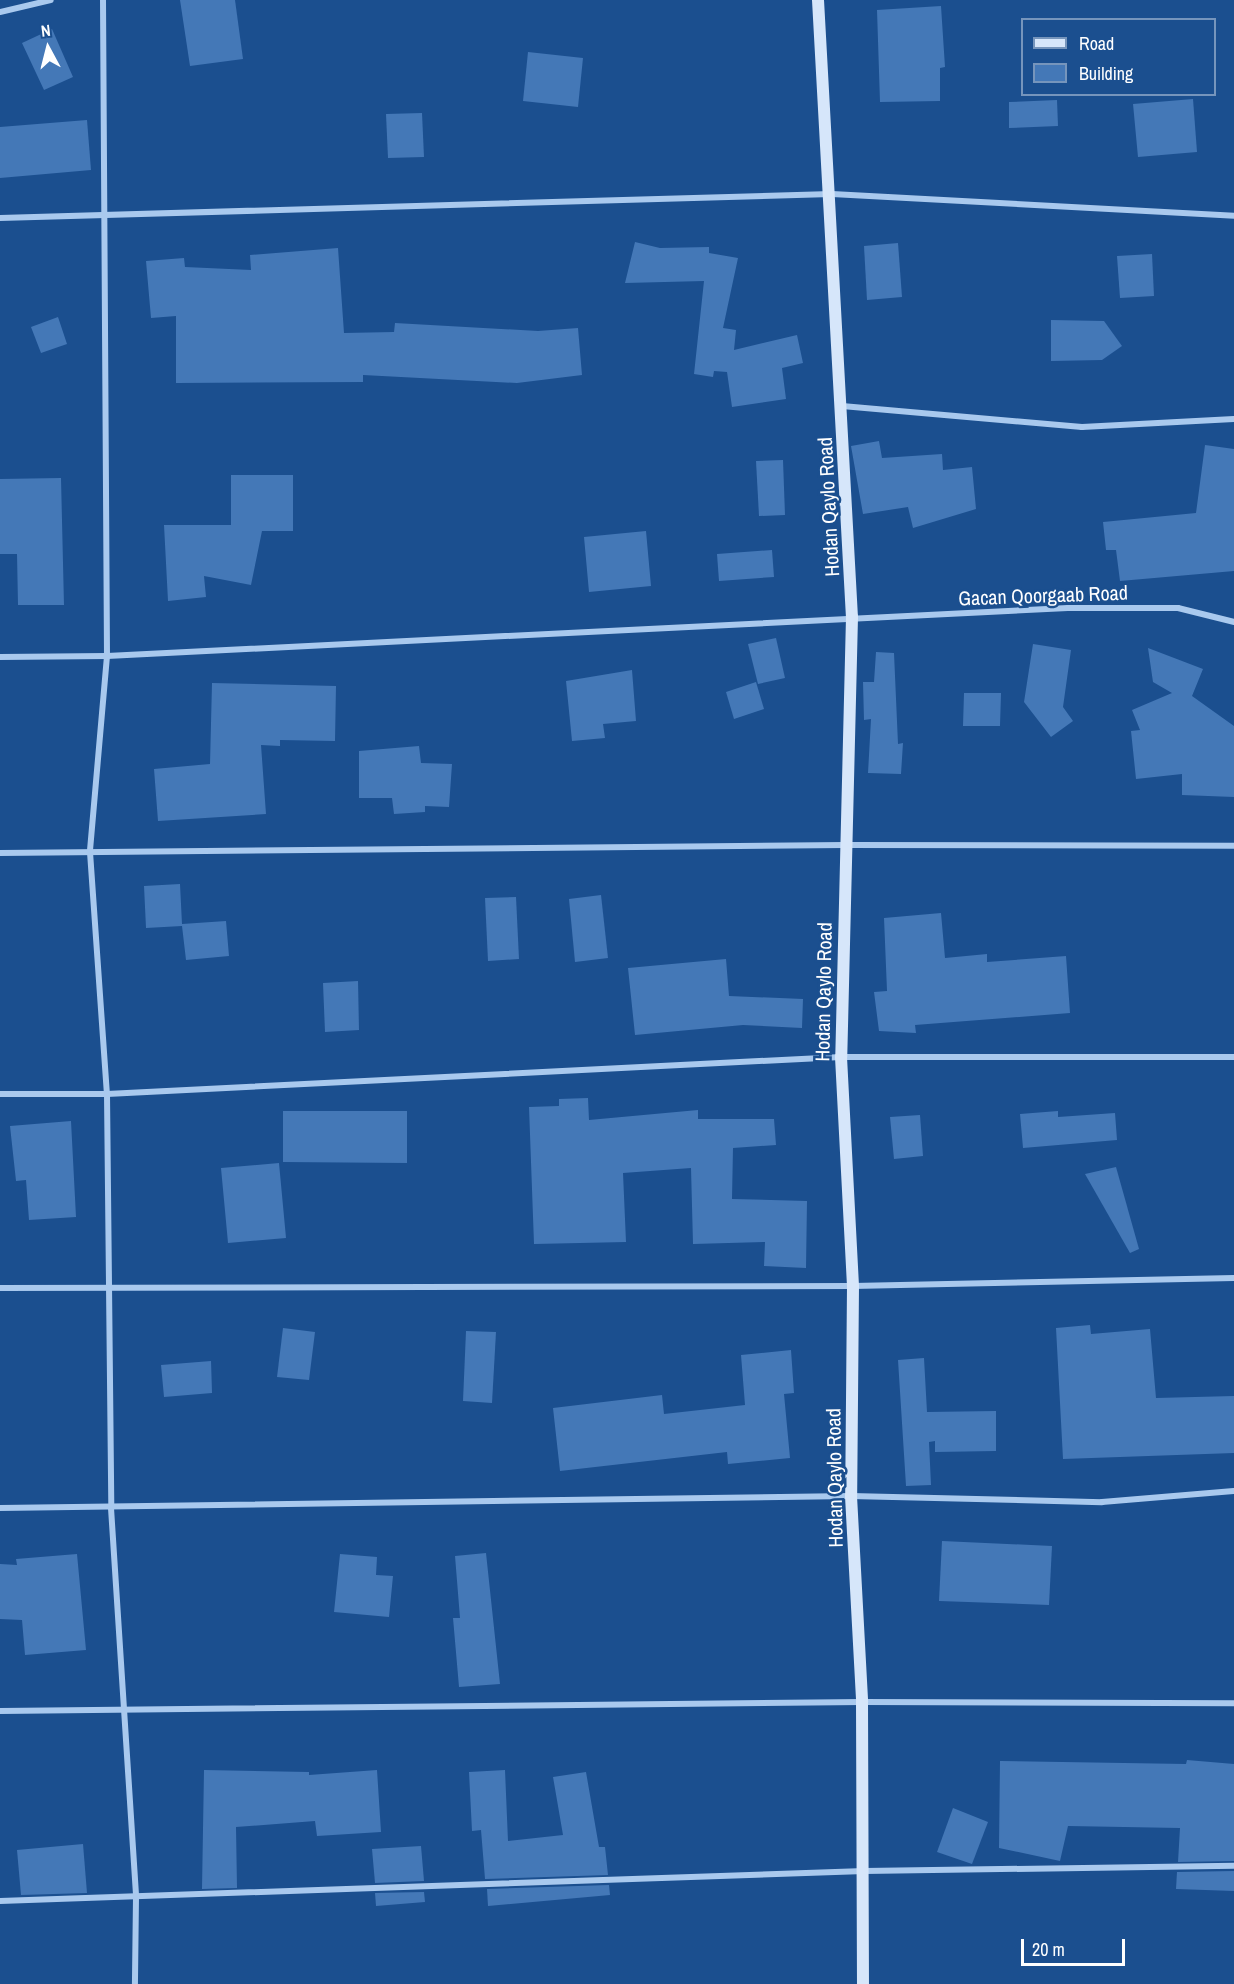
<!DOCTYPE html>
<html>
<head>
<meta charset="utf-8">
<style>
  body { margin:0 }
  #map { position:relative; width:1234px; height:1984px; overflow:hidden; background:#1b4f8f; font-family:"Archivo Narrow",sans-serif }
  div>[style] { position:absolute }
  .building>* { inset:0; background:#4478b7 }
  .street>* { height:6px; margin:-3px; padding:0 3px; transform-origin:3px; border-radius:3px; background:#a9c9ee }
  .secondary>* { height:12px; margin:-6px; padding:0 6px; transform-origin:6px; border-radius:6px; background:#d6e6fa }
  span { translate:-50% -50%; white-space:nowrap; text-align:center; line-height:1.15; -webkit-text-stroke:5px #1b4f8f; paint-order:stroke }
  .street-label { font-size:20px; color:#fff }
  .legend { position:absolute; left:1021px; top:18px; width:195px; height:78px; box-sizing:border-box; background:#1b4f8f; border:2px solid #7695bc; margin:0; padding:8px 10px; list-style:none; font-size:18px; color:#fff }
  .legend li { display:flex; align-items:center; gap:12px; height:30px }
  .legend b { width:30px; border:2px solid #7695bc }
  .north { position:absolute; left:18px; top:18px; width:60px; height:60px; -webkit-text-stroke:4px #1b4f8f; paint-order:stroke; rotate:353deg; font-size:16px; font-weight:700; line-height:24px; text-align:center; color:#fff }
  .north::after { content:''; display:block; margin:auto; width:21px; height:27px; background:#fff; clip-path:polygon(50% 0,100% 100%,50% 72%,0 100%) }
  .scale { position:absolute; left:1021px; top:1939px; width:104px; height:27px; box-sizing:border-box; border:3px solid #fff; border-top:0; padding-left:8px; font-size:18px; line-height:21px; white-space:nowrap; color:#fff; -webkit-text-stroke:4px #1b4f8f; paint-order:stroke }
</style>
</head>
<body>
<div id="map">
  <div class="building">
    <i style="clip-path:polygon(180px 0,235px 0,243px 59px,190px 66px)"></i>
    <i style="clip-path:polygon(941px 6px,945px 67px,940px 68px,940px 101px,880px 102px,877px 10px)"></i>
    <i style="clip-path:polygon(52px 29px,73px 77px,44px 90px,22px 43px)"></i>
    <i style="clip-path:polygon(528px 52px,583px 58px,578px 107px,523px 101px)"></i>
    <i style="clip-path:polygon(1193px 99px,1197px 152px,1138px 157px,1133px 104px)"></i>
    <i style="clip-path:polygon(1057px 100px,1058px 126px,1009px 128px,1009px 102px)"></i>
    <i style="clip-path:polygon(422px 113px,424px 157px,388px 158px,386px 114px)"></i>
    <i style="clip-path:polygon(87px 120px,91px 170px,0 178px,0 127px)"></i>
    <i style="clip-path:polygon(635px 242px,660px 248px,709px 247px,709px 253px,738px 258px,723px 328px,736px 330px,734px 350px,797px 335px,803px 363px,782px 368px,786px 399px,732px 407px,727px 372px,714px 371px,713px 377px,694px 374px,704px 281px,625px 283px)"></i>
    <i style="clip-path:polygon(898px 243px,902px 297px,867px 300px,864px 246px)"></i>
    <i style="clip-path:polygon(338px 248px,344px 333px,394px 332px,395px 323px,538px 331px,578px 328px,582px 375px,517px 383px,363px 375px,363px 382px,176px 383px,176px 316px,151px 318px,146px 261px,184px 258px,185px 267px,251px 270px,250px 255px)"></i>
    <i style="clip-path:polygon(1152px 254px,1154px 296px,1120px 298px,1117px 256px)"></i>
    <i style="clip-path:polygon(58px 317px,67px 344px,41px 353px,31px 327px)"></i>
    <i style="clip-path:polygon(1051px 320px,1104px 321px,1122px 346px,1102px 360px,1051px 361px)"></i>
    <i style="clip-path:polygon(879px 441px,882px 458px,942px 454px,943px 470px,972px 467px,976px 509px,913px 528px,908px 507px,863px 514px,851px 446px)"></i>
    <i style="clip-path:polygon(1205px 445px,1234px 449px,1234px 571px,1120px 581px,1116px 550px,1106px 550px,1103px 522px,1196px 513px)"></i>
    <i style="clip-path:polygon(783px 460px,785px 515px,759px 516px,756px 461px)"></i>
    <i style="clip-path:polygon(231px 475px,293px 475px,293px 531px,262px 531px,251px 585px,204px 576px,206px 597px,168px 601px,164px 525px,231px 525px)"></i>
    <i style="clip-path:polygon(61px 478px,64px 605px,18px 605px,17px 554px,0 554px,0 479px)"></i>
    <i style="clip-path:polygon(646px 531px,651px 586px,589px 592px,584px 537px)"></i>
    <i style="clip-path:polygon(772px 550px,774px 577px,719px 581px,717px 554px)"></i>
    <i style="clip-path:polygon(776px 638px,785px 678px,758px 684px,748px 644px)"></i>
    <i style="clip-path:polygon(1033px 644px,1071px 650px,1063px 707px,1073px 721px,1051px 737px,1024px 702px)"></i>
    <i style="clip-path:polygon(1148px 648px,1203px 669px,1192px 696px,1234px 726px,1234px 797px,1182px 795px,1182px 774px,1136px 779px,1131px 731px,1140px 730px,1132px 710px,1172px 693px,1153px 682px)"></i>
    <i style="clip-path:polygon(876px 652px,894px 653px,898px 744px,903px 743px,901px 774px,868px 773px,871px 719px,864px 720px,863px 682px,874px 682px)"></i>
    <i style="clip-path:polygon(632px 670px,636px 721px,603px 724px,605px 738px,572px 741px,566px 681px)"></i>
    <i style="clip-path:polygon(756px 682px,764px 709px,734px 719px,726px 692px)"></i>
    <i style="clip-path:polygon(212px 683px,336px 686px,335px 741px,280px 740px,280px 746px,261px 745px,266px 814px,158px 821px,154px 769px,210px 764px)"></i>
    <i style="clip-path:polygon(964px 693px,1001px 693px,1000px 726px,963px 726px)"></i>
    <i style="clip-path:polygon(419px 746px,421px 763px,452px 764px,449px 807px,425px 806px,425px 812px,394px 814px,392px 798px,359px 798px,359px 751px)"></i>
    <i style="clip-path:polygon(180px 884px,182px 924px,226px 921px,229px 956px,186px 960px,182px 926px,146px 928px,144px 886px)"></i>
    <i style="clip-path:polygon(601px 895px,608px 958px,575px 962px,569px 899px)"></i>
    <i style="clip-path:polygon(516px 897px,519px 959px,488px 961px,485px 898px)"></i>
    <i style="clip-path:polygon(941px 913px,945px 958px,987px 954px,987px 962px,1066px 956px,1070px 1013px,915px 1025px,916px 1033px,879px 1031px,874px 992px,887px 991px,884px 918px)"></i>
    <i style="clip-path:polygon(726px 959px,729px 996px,803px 999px,802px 1028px,743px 1025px,635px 1035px,628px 968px)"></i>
    <i style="clip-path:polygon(358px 981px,359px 1030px,325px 1032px,323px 983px)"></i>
    <i style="clip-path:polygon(588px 1098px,589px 1120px,698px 1110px,698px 1119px,774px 1119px,776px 1145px,733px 1148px,732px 1199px,807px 1201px,806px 1268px,764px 1266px,765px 1242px,693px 1244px,691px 1168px,623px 1173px,626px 1242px,534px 1244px,529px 1107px,559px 1106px,559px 1099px)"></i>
    <i style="clip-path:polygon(283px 1111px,407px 1111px,407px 1163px,283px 1162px)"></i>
    <i style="clip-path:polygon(1058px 1111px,1058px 1117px,1115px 1113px,1117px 1140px,1023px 1148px,1020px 1114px)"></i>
    <i style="clip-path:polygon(920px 1115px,923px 1156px,894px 1159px,890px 1117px)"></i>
    <i style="clip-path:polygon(71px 1121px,76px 1217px,29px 1220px,26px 1180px,16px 1181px,10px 1126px)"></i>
    <i style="clip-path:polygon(279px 1163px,286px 1238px,228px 1243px,221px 1168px)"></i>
    <i style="clip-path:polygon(1116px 1167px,1139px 1249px,1130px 1253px,1085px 1174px)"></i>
    <i style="clip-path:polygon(1090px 1325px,1091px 1334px,1150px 1329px,1156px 1398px,1234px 1396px,1234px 1453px,1063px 1459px,1056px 1328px)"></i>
    <i style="clip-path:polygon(283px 1328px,315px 1332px,309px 1380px,277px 1377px)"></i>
    <i style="clip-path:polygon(466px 1331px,496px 1332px,492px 1403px,463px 1401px)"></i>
    <i style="clip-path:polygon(791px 1350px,794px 1393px,784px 1394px,790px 1458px,728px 1464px,727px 1452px,560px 1471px,553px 1408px,662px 1395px,664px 1414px,745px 1405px,741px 1355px)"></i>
    <i style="clip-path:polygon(924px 1358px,927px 1412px,996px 1411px,996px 1451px,935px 1452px,935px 1441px,929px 1442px,931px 1485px,906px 1486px,898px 1360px)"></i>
    <i style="clip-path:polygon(211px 1361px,212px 1393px,164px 1397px,161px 1365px)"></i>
    <i style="clip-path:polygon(942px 1541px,1052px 1546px,1049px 1605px,939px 1601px)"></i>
    <i style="clip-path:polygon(486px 1553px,500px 1684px,459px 1687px,453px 1618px,460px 1618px,455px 1556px)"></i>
    <i style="clip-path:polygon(77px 1554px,86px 1650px,25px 1655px,22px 1620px,0 1619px,0 1564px,17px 1565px,16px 1559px)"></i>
    <i style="clip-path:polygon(340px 1554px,377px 1557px,376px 1575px,393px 1576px,389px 1617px,334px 1612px)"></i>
    <i style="clip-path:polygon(1187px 1760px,1234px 1764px,1234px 1861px,1178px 1862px,1180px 1828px,1068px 1826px,1060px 1861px,999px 1848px,1000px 1761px,1186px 1764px)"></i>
    <i style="clip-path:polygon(204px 1770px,309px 1772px,309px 1775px,377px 1770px,381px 1832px,317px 1836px,315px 1821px,236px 1827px,237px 1888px,202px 1889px)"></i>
    <i style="clip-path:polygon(505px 1770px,508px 1841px,563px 1835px,553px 1777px,586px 1772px,599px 1847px,605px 1847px,608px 1875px,485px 1879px,481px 1830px,472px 1831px,469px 1772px)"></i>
    <i style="clip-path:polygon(953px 1808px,988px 1822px,972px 1864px,937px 1852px)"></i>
    <i style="clip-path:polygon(83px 1844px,87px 1893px,21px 1895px,17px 1850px)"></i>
    <i style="clip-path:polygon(421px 1846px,424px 1881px,375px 1883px,372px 1849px)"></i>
    <i style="clip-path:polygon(1234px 1871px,1234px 1891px,1176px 1889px,1177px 1872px)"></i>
    <i style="clip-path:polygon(609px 1885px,610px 1895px,488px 1906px,487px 1889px)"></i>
    <i style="clip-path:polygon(424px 1892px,425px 1902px,376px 1906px,375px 1893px)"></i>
  </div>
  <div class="street">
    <i style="left:103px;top:0;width:656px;rotate:89.65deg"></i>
    <i style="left:107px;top:656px;width:197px;rotate:95deg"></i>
    <i style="left:90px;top:852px;width:243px;rotate:86deg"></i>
    <i style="left:107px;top:1094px;width:414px;rotate:89.4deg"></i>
    <i style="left:111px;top:1508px;width:390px;rotate:86.3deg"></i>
    <i style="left:136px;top:1897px;width:87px;rotate:90.7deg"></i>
    <i style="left:0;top:12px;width:52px;rotate:-13.2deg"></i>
    <i style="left:0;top:218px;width:832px;rotate:-1.65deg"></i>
    <i style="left:832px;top:194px;width:403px;rotate:3.1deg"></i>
    <i style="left:842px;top:406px;width:241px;rotate:5deg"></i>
    <i style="left:1082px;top:427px;width:152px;rotate:-3deg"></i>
    <i style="left:0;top:657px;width:107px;rotate:-0.5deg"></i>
    <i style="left:107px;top:656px;width:962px;rotate:-2.86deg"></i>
    <i style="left:1068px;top:608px;width:110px"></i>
    <i style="left:1178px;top:608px;width:58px;rotate:14deg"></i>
    <i style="left:0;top:853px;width:845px;rotate:-0.54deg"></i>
    <i style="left:845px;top:845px;width:389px;rotate:0.1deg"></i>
    <i style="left:0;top:1094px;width:107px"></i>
    <i style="left:107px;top:1094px;width:735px;rotate:-2.89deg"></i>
    <i style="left:841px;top:1057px;width:393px"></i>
    <i style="left:0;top:1288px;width:853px;rotate:-0.13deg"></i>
    <i style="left:853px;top:1286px;width:381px;rotate:-1.2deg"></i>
    <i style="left:0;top:1508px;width:851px;rotate:-0.81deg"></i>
    <i style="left:851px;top:1496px;width:251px;rotate:1.4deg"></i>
    <i style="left:1102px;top:1502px;width:132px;rotate:-4.8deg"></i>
    <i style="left:0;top:1711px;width:862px;rotate:-0.6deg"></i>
    <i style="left:862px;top:1702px;width:372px;rotate:0.2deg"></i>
    <i style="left:0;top:1901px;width:865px;rotate:-1.99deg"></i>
    <i style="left:864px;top:1871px;width:370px;rotate:-0.8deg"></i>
  </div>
  <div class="secondary">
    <i style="left:818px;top:0;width:618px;rotate:86.85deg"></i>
    <i style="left:852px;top:617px;width:440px;rotate:91.4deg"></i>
    <i style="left:841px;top:1057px;width:229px;rotate:87deg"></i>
    <i style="left:853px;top:1286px;width:210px;rotate:90.5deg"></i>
    <i style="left:851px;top:1496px;width:206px;rotate:86.9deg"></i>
    <i style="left:862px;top:1702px;width:282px;rotate:89.8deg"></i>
  </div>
  <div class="street-label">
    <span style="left:828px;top:507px;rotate:-93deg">Hodan Qaylo Road</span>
    <span style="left:1043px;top:595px;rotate:-2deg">Gacan Qoorgaab Road</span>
    <span style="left:823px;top:992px;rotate:-89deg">Hodan Qaylo Road</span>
    <span style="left:834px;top:1478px;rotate:-91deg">Hodan Qaylo Road</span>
  </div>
  <ul class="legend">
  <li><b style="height:8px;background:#d6e6fa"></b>Road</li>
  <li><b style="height:16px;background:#4478b7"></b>Building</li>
  </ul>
  <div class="north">N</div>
  <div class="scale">20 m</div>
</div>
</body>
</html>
